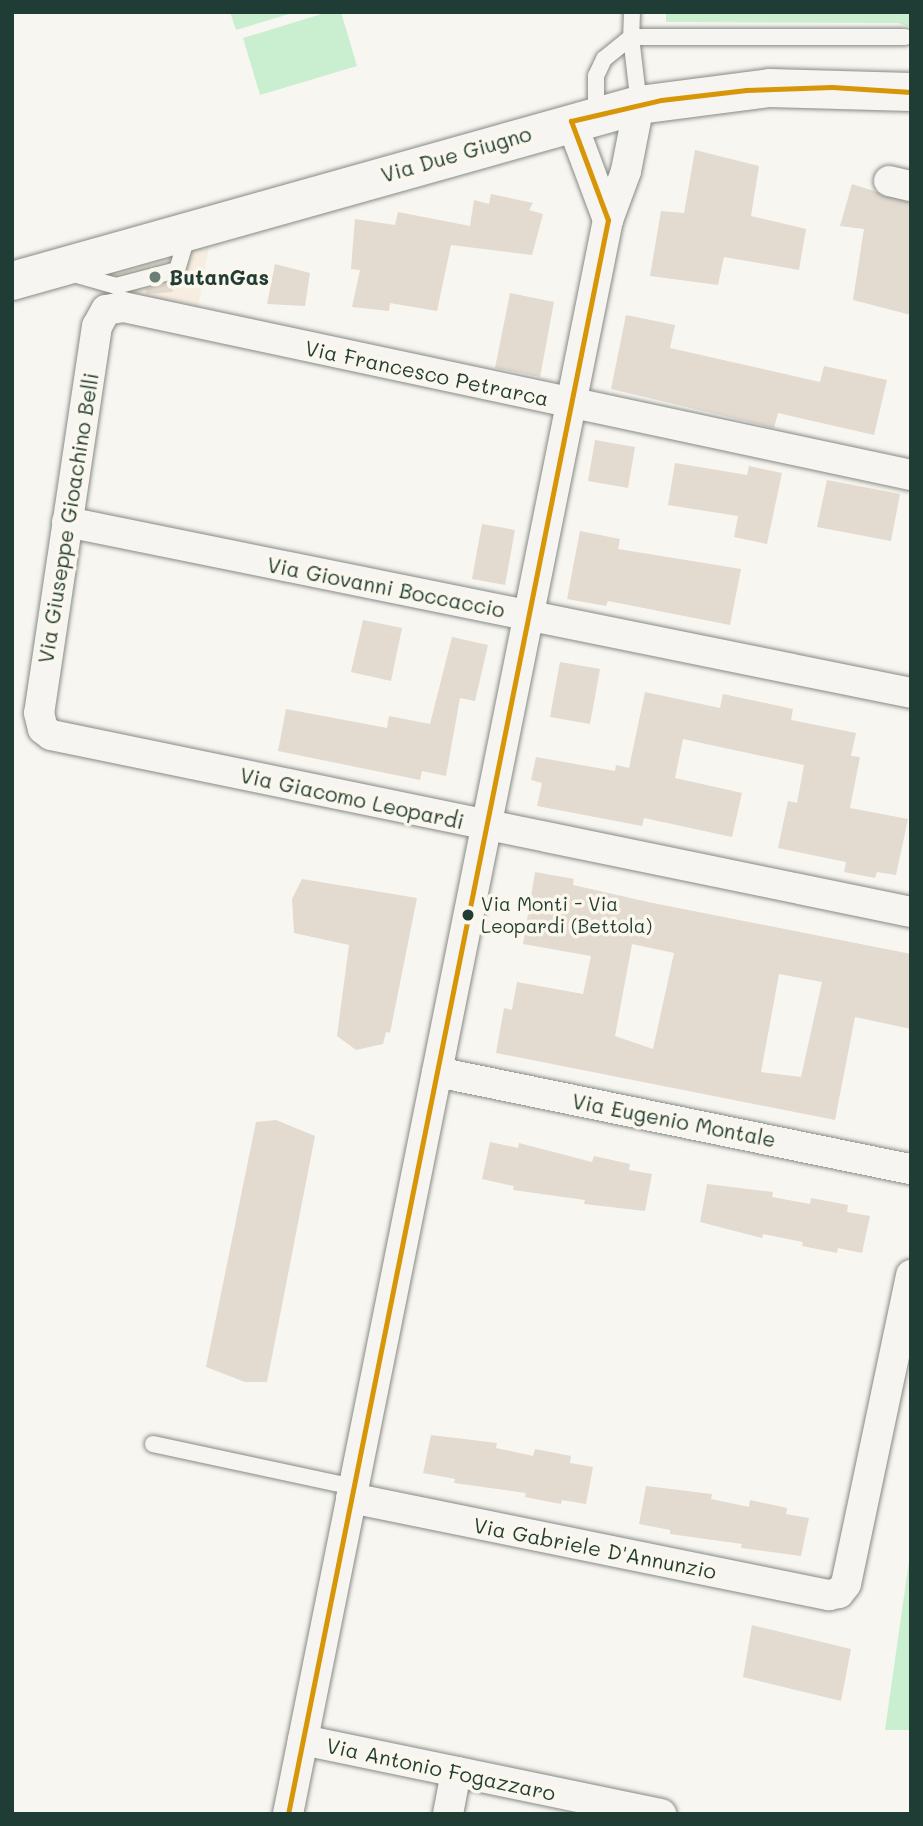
<!DOCTYPE html>
<html>
<head>
<meta charset="utf-8">
<style>
  body { margin:0 }
  #map { position:relative; width:923px; height:1826px; overflow:hidden; background:#f8f6f0; font-family:Mali,sans-serif }
  div>[style] { position:absolute }
  .built>* { inset:0; background:#f7eee1 }
  .green>* { inset:0; background:#c9efd0 }
  .building>* { inset:0; background:#e3dad0 }
  .roads { filter:drop-shadow(0 0 2px #868b86) drop-shadow(0 0 2px #868b86) }
  .lane>* { height:16px; margin:-8px; padding:0 8px; transform-origin:8px; border-radius:8px; background:#f6f5f1 }
  .street>* { height:30px; margin:-15px; padding:0 15px; transform-origin:15px; border-radius:15px; background:#f6f5f1 }
  .secondary>* { height:38px; margin:-19px; padding:0 19px; transform-origin:19px; border-radius:19px; background:#f6f5f1 }
  .bus-1>* { height:5px; margin:-2.5px; padding:0 2.5px; transform-origin:2.5px; border-radius:2.5px; background:#d79608 }
  .dots>* { width:19px; height:19px; translate:-50% -50%; box-sizing:border-box; border:4px solid #fbf7ec; border-radius:50% }
  span { translate:-50% -50%; white-space:nowrap; text-align:center; line-height:1.15; -webkit-text-stroke:7px #fbf7ec; paint-order:stroke }
  .bus-label { font-size:19px; color:#1f3d34 }
  .left { translate:0 -50%; text-align:left }
  .street-label { font-size:21px; color:#1f3d34 }
  .poi-label { font-size:21px; color:#1f3d34; font-weight:700 }
  .frame { position:absolute; inset:0; border:14px solid #1f3d34; pointer-events:none }
</style>
</head>
<body>
<div id="map">
  <div class="built">
    <i style="clip-path:polygon(210px 241px,197px 314px,98px 293px,81px 281px)"></i>
  </div>
  <div class="green">
    <i style="clip-path:polygon(230px 12px,296px 12px,236px 30px)"></i>
    <i style="clip-path:polygon(328px 12px,341px 12px,357px 66px,260px 95px,243px 38px)"></i>
    <i style="clip-path:polygon(666px 12px,911px 12px,911px 27px,898px 23px,666px 22px)"></i>
    <i style="clip-path:polygon(911px 1547px,911px 1730px,885px 1730px)"></i>
  </div>
  <div class="building">
    <i style="clip-path:polygon(695px 150px,759px 166px,751px 216px,806px 229px,799px 270px,724px 257px,718px 285px,650px 276px,661px 211px,684px 213px)"></i>
    <i style="clip-path:polygon(852px 184px,911px 203px,911px 315px,853px 300px,864px 229px,840px 226px)"></i>
    <i style="clip-path:polygon(491px 194px,533px 203px,529px 210px,543px 214px,532px 255px,451px 245px,437px 311px,390px 303px,389px 311px,352px 307px,360px 270px,351px 269px,355px 219px,395px 225px,398px 212px,470px 226px,474px 200px,489px 204px)"></i>
    <i style="clip-path:polygon(275px 264px,310px 273px,305px 306px,267px 304px)"></i>
    <i style="clip-path:polygon(171px 283px,173px 292px,147px 294px,145px 289px)"></i>
    <i style="clip-path:polygon(510px 293px,554px 302px,540px 377px,495px 368px)"></i>
    <i style="clip-path:polygon(626px 315px,675px 325px,670px 348px,820px 382px,824px 366px,887px 380px,874px 435px,778px 413px,774px 428px,611px 389px)"></i>
    <i style="clip-path:polygon(595px 440px,635px 447px,628px 488px,588px 481px)"></i>
    <i style="clip-path:polygon(675px 463px,747px 475px,749px 466px,782px 473px,767px 544px,734px 537px,738px 516px,668px 505px)"></i>
    <i style="clip-path:polygon(827px 480px,900px 494px,891px 541px,817px 527px)"></i>
    <i style="clip-path:polygon(482px 524px,515px 530px,505px 585px,472px 579px)"></i>
    <i style="clip-path:polygon(580px 531px,620px 539px,618px 549px,741px 569px,730px 625px,608px 601px,606px 606px,567px 599px)"></i>
    <i style="clip-path:polygon(363px 620px,402px 628px,391px 681px,351px 672px)"></i>
    <i style="clip-path:polygon(452px 637px,488px 645px,475px 701px,460px 698px,446px 776px,422px 771px,420px 780px,278px 751px,286px 709px,387px 728px,389px 716px,430px 724px)"></i>
    <i style="clip-path:polygon(560px 662px,600px 669px,590px 724px,550px 717px)"></i>
    <i style="clip-path:polygon(645px 692px,720px 708px,723px 694px,793px 709px,791px 720px,856px 733px,851px 756px,860px 757px,850px 808px,908px 819px,896px 875px,877px 872px,875px 878px,844px 872px,846px 862px,778px 848px,788px 801px,797px 803px,804px 765px,683px 739px,675px 778px,742px 793px,732px 837px,644px 818px,642px 826px,537px 806px,542px 783px,531px 780px,536px 757px,615px 771px,616px 765px,629px 768px)"></i>
    <i style="clip-path:polygon(evenodd,535px 872px,574px 879px,573px 885px,648px 902px,911px 954px,911px 1029px,855px 1017px,835px 1120px,496px 1053px,504px 1008px,512px 1010px,517px 982px,583px 994px,591px 956px,523px 944px,535px 872px,632px 944px,674px 953px,653px 1049px,615px 1036px,632px 944px,535px 872px,779px 974px,822px 982px,801px 1077px,761px 1072px,779px 974px)"></i>
    <i style="clip-path:polygon(302px 879px,417px 898px,390px 1033px,386px 1032px,383px 1044px,356px 1050px,337px 1036px,349px 945px,294px 933px,292px 899px)"></i>
    <i style="clip-path:polygon(276px 1120px,315px 1136px,267px 1382px,245px 1382px,206px 1367px,256px 1122px)"></i>
    <i style="clip-path:polygon(490px 1142px,518px 1148px,519px 1143px,592px 1162px,594px 1156px,630px 1164px,629px 1170px,652px 1174px,645px 1211px,584px 1204px,585px 1200px,513px 1190px,514px 1186px,482px 1179px)"></i>
    <i style="clip-path:polygon(707px 1184px,773px 1192px,772px 1197px,810px 1204px,811px 1198px,848px 1205px,847px 1212px,870px 1216px,862px 1253px,838px 1248px,837px 1253px,802px 1246px,803px 1242px,763px 1234px,762px 1238px,700px 1222px)"></i>
    <i style="clip-path:polygon(431px 1435px,497px 1443px,496px 1448px,533px 1456px,535px 1449px,571px 1456px,570px 1463px,593px 1467px,586px 1504px,562px 1500px,561px 1504px,525px 1497px,526px 1493px,454px 1483px,455px 1479px,423px 1473px)"></i>
    <i style="clip-path:polygon(646px 1486px,712px 1494px,711px 1499px,749px 1507px,750px 1500px,787px 1508px,786px 1514px,809px 1518px,801px 1556px,741px 1548px,742px 1544px,670px 1534px,670px 1530px,639px 1524px)"></i>
    <i style="clip-path:polygon(752px 1625px,851px 1649px,841px 1701px,743px 1677px)"></i>
  </div>
  <div class="roads">
    <div class="lane">
      <i style="left:632px;top:12px;width:25px;rotate:92deg"></i>
      <i style="left:631px;top:37px;width:274px"></i>
      <i style="left:596px;top:115px;width:39px;rotate:-90deg"></i>
      <i style="left:596px;top:76px;width:19px;rotate:-65deg"></i>
      <i style="left:604px;top:59px;width:35px;rotate:-39deg"></i>
      <i style="left:631px;top:37px;width:68px;rotate:83.3deg"></i>
      <i style="left:70px;top:273px;width:48px;rotate:15.8deg"></i>
      <i style="left:116px;top:286px;width:63px;rotate:-14.7deg"></i>
      <i style="left:177px;top:270px;width:39px;rotate:-73deg"></i>
      <i style="left:153px;top:1444px;width:206px;rotate:12.1deg"></i>
    </div>
    <div class="street">
      <i style="left:571px;top:121px;width:106px;rotate:69.5deg"></i>
      <i style="left:889px;top:181px;width:23px;rotate:13deg"></i>
      <i style="left:911px;top:475px;width:806px;rotate:-167.96deg"></i>
      <i style="left:123px;top:307px;width:17px;rotate:170deg"></i>
      <i style="left:106px;top:310px;width:18px;rotate:119deg"></i>
      <i style="left:97px;top:326px;width:391px;rotate:98.5deg"></i>
      <i style="left:39px;top:713px;width:16px;rotate:76deg"></i>
      <i style="left:43px;top:729px;width:10px;rotate:37deg"></i>
      <i style="left:51px;top:735px;width:878px;rotate:11.63deg"></i>
      <i style="left:67px;top:522px;width:861px;rotate:11.45deg"></i>
      <i style="left:437px;top:1072px;width:484px;rotate:11.6deg"></i>
      <i style="left:351px;top:1498px;width:488px;rotate:11.5deg"></i>
      <i style="left:829px;top:1595px;width:10px;rotate:-11deg"></i>
      <i style="left:839px;top:1593px;width:11px;rotate:-52deg"></i>
      <i style="left:846px;top:1584px;width:316px;rotate:-78.1deg"></i>
      <i style="left:303px;top:1740px;width:366px;rotate:11.7deg"></i>
      <i style="left:288px;top:1814px;width:1626px;rotate:-78.65deg"></i>
      <i style="left:608px;top:220px;width:52px;rotate:-69.8deg"></i>
      <i style="left:626px;top:171px;width:67px;rotate:-78.9deg"></i>
      <i style="left:448px;top:1814px;width:43px;rotate:-79.2deg"></i>
    </div>
    <div class="secondary">
      <i style="left:12px;top:281px;width:651px;rotate:-15.68deg"></i>
      <i style="left:639px;top:105px;width:132px;rotate:-7.4deg"></i>
      <i style="left:770px;top:88px;width:141px;rotate:1.6deg"></i>
    </div>
  </div>
  <div class="bus-1">
    <i style="left:288px;top:1814px;width:1626px;rotate:-78.65deg"></i>
    <i style="left:608px;top:220px;width:106px;rotate:-110.5deg"></i>
    <i style="left:571px;top:121px;width:92px;rotate:-13.1deg"></i>
    <i style="left:661px;top:100px;width:86px;rotate:-6.7deg"></i>
    <i style="left:746px;top:90px;width:86px;rotate:-2deg"></i>
    <i style="left:832px;top:87px;width:79px;rotate:3.6deg"></i>
  </div>
  <div class="dots">
    <i style="left:155px;top:277px;background:#6b7e76"></i>
    <i style="left:468px;top:915px;background:#1f3d34"></i>
  </div>
  <div class="bus-label">
    <span class="left" style="left:481px;top:915px">Via Monti - Via<br>Leopardi (Bettola)</span>
  </div>
  <div class="street-label">
    <span style="left:456px;top:154px;rotate:-16deg">Via Due Giugno</span>
    <span style="left:427px;top:373px;rotate:12deg">Via Francesco Petrarca</span>
    <span style="left:68px;top:518px;rotate:-81deg">Via Giuseppe Gioachino Belli</span>
    <span style="left:386px;top:587px;rotate:11deg">Via Giovanni Boccaccio</span>
    <span style="left:352px;top:798px;rotate:12deg">Via Giacomo Leopardi</span>
    <span style="left:674px;top:1120px;rotate:11deg">Via Eugenio Montale</span>
    <span style="left:595px;top:1548px;rotate:11deg">Via Gabriele D'Annunzio</span>
    <span style="left:441px;top:1769px;rotate:12deg">Via Antonio Fogazzaro</span>
  </div>
  <div class="poi-label">
    <span class="left" style="left:169px;top:277px">ButanGas</span>
  </div>
  <div class="frame"></div>
</div>
</body>
</html>
